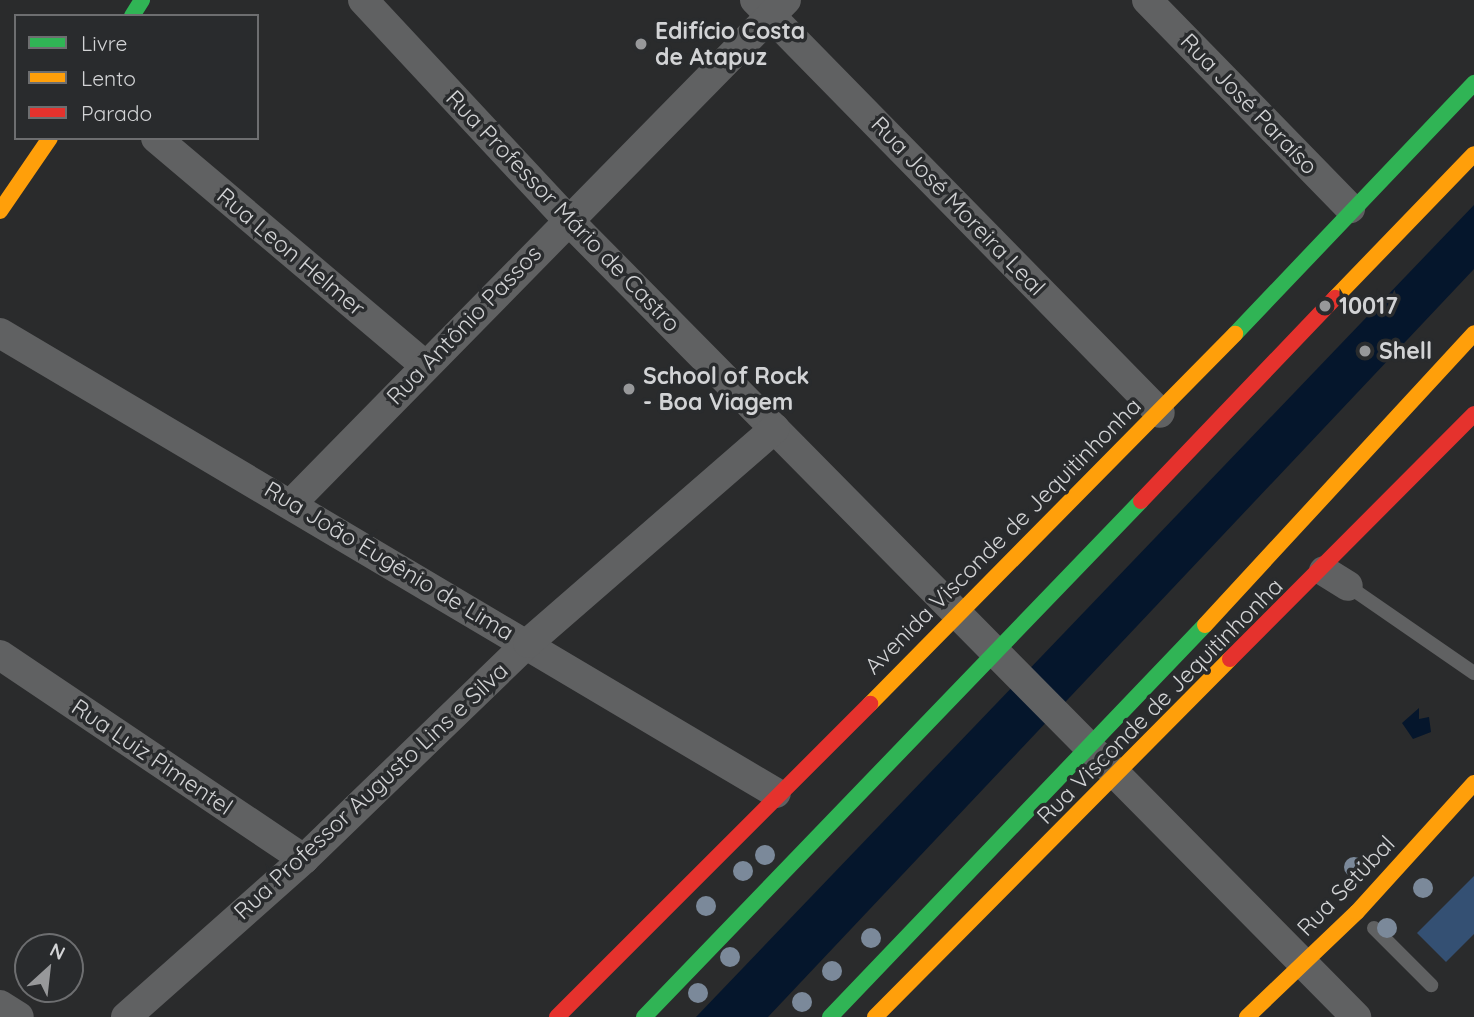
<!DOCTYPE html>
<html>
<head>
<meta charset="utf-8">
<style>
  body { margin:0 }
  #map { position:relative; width:1474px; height:1017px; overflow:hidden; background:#2a2b2c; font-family:Quicksand,sans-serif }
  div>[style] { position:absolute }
  .green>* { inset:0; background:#345073 }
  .water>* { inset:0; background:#05162c }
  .lane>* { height:14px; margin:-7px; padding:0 7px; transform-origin:7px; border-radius:7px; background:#606162 }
  .street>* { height:30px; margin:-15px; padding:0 15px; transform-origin:15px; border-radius:15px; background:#606162 }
  .fast>* { height:16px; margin:-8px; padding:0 8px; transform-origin:8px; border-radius:8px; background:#30b455 }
  .slow>* { height:16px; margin:-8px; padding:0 8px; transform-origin:8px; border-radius:8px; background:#ff9f0a }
  .jam>* { height:16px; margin:-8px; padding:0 8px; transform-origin:8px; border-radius:8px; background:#e5322d }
  .trees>* { width:20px; height:20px; margin:-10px; border-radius:50%; background:#7b899a }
  .dots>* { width:19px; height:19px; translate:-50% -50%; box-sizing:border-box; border:4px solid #292b2d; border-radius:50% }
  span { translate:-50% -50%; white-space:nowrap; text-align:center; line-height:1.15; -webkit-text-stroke:7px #292b2d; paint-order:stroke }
  .poi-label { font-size:23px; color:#d2d3d5; font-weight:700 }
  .left { translate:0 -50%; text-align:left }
  .street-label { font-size:23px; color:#d2d3d5 }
  .legend { position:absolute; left:14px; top:14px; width:245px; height:126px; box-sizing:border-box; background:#292b2d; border:2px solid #6d6e70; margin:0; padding:9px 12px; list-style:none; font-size:21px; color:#d2d3d5 }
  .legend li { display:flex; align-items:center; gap:14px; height:35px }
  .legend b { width:35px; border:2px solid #6d6e70 }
  .north { position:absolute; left:14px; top:933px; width:70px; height:70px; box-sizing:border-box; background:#292b2d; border:2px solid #6d6e70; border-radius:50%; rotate:27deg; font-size:19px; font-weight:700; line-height:28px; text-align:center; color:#d2d3d5 }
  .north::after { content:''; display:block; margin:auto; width:24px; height:32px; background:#97989a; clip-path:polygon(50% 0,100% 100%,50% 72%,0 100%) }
</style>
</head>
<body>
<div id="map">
  <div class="green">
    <i style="clip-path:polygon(1474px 876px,1474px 934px,1446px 962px,1417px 933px)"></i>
  </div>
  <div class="water">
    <i style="clip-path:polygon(1474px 205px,1474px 269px,768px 1017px,696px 1017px)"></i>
    <i style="clip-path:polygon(1419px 708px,1419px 719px,1429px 717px,1431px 732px,1413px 739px,1402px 723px)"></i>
  </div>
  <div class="lane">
    <i style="left:1348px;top:586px;width:153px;rotate:34.6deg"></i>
    <i style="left:1374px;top:928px;width:81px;rotate:45deg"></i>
  </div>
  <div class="street">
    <i style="left:363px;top:0;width:298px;rotate:47deg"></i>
    <i style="left:566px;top:218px;width:1124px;rotate:45.32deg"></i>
    <i style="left:755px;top:0;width:578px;rotate:45.56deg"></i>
    <i style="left:1147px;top:0;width:291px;rotate:45.7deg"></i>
    <i style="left:156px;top:138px;width:352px;rotate:40.2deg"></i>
    <i style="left:0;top:333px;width:902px;rotate:30.66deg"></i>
    <i style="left:292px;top:503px;width:705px;rotate:-45.52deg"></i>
    <i style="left:1324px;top:571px;width:28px;rotate:32deg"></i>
    <i style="left:0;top:655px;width:366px;rotate:33.9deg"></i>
    <i style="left:0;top:1005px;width:22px;rotate:32deg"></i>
    <i style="left:126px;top:1017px;width:238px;rotate:-41.6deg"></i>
    <i style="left:304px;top:859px;width:311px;rotate:-44deg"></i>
    <i style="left:528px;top:643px;width:327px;rotate:-41deg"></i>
  </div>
  <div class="fast">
    <i style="left:132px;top:16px;width:19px;rotate:-58deg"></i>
    <i style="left:1235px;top:334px;width:347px;rotate:-46.4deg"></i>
    <i style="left:644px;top:1017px;width:716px;rotate:-46.07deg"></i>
    <i style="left:830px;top:1017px;width:542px;rotate:-46.27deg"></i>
  </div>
  <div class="slow">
    <i style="left:0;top:211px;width:88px;rotate:-55.6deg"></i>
    <i style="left:1335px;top:298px;width:200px;rotate:-46deg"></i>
    <i style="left:1205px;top:625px;width:397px;rotate:-47.3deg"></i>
    <i style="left:870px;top:704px;width:520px;rotate:-45.39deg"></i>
    <i style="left:875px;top:1017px;width:504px;rotate:-45.24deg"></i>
    <i style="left:1247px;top:1017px;width:152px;rotate:-43.7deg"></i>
    <i style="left:1357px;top:912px;width:174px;rotate:-47.8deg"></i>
  </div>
  <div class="jam">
    <i style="left:1141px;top:501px;width:281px;rotate:-46.3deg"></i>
    <i style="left:1230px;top:659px;width:346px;rotate:-45.1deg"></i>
    <i style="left:557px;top:1017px;width:443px;rotate:-45deg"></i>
  </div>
  <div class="trees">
    <i style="left:765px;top:855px"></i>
    <i style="left:1354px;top:867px"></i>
    <i style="left:743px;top:871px"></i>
    <i style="left:1423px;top:888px"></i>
    <i style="left:706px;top:906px"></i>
    <i style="left:1387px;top:928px"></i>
    <i style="left:871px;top:938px"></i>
    <i style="left:730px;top:957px"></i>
    <i style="left:832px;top:971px"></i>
    <i style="left:698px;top:993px"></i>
    <i style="left:802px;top:1002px"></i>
  </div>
  <div class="dots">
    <i style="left:641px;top:44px;background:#97989a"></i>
    <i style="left:1325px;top:306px;background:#97989a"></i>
    <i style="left:1365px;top:351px;background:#97989a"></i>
    <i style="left:629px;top:389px;background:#97989a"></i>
  </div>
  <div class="poi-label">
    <span class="left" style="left:655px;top:44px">Edifício Costa<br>de Atapuz</span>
    <span class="left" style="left:1339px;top:306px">10017</span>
    <span class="left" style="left:1379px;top:351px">Shell</span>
    <span class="left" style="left:643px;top:389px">School of Rock<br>- Boa Viagem</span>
  </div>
  <div class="street-label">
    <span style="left:1249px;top:104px;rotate:46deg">Rua José Paraíso</span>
    <span style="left:958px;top:206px;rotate:46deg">Rua José Moreira Leal</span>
    <span style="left:563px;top:211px;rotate:46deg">Rua Professor Mário de Castro</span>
    <span style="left:291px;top:252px;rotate:40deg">Rua Leon Helmer</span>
    <span style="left:464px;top:325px;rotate:-46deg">Rua Antônio Passos</span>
    <span style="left:1003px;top:536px;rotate:-45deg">Avenida Visconde de Jequitinhonha</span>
    <span style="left:389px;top:561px;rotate:31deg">Rua João Eugênio de Lima</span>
    <span style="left:1160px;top:701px;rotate:-45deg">Rua Visconde de Jequitinhonha</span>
    <span style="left:152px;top:757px;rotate:34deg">Rua Luiz Pimentel</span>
    <span style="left:371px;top:791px;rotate:-43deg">Rua Professor Augusto Lins e Silva</span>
    <span style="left:1346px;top:886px;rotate:-46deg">Rua Setúbal</span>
  </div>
  <ul class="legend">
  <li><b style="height:9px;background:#30b455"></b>Livre</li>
  <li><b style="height:9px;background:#ff9f0a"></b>Lento</li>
  <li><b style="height:9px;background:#e5322d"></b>Parado</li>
  </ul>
  <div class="north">N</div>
</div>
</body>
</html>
